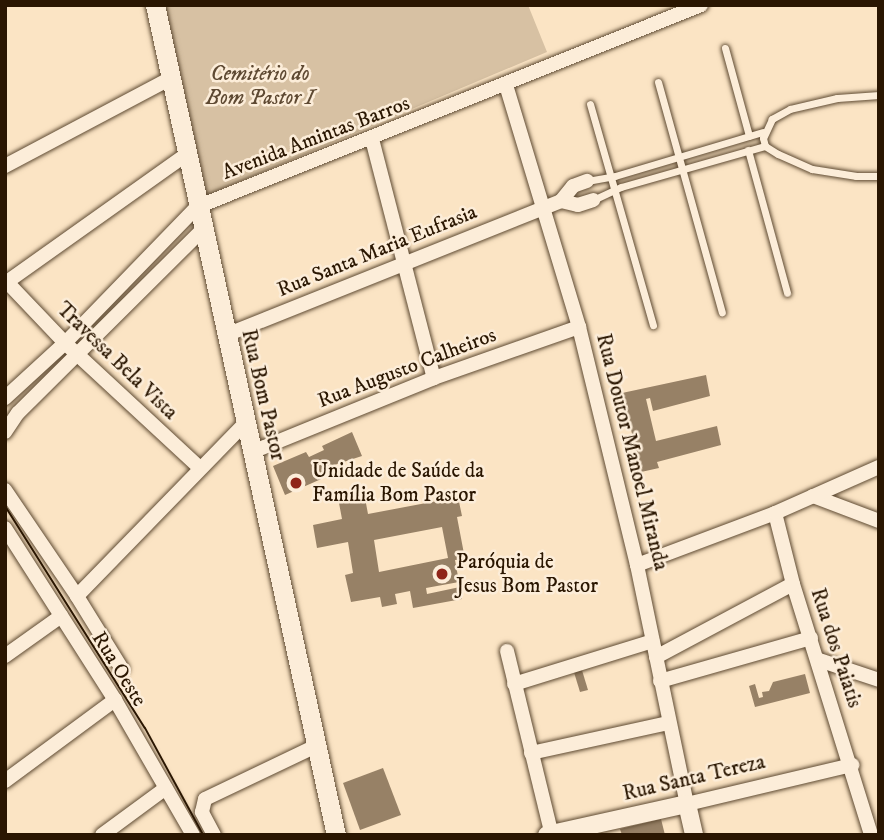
<!DOCTYPE html>
<html>
<head>
<meta charset="utf-8">
<style>
  body { margin:0 }
  #map { position:relative; width:884px; height:840px; overflow:hidden; background:#fbe4c4; font-family:"IM FELL DW Pica",serif }
  div>[style] { position:absolute }
  .green>* { inset:0; background:#d7c1a3 }
  .building>* { inset:0; background:#978166 }
  .roads { filter:drop-shadow(0 0 2px #5e4a32) drop-shadow(0 0 2px #5e4a32) }
  .service>* { height:7px; margin:-3.5px; padding:0 3.5px; transform-origin:3.5px; border-radius:3.5px; background:#fcedd9 }
  .minor>* { height:14px; margin:-7px; padding:0 7px; transform-origin:7px; border-radius:7px; background:#fcedd9 }
  .tertiary>* { height:18px; margin:-9px; padding:0 9px; transform-origin:9px; border-radius:9px; background:#fcedd9 }
  .secondary>* { height:19px; margin:-9.5px; padding:0 9.5px; transform-origin:9.5px; border-radius:9.5px; background:#fcedd9 }
  .tram>* { height:2px; margin:-1px; padding:0 1px; transform-origin:1px; border-radius:1px; background:#2a1601 }
  .dots>* { width:19px; height:19px; translate:-50% -50%; box-sizing:border-box; border:4px solid #fcedd9; border-radius:50% }
  span { translate:-50% -50%; white-space:nowrap; text-align:center; line-height:1.15; -webkit-text-stroke:5px #fcedd9; paint-order:stroke }
  .park-label { font-size:21px; color:#5e4932; font-style:italic }
  .street-label { font-size:21px; color:#2a1601 }
  .poi-label { font-size:21px; color:#2a1601 }
  .left { translate:0 -50%; text-align:left }
  .frame { position:absolute; inset:0; border:7px solid #2a1601; pointer-events:none }
</style>
</head>
<body>
<div id="map">
  <div class="green">
    <i style="clip-path:polygon(161px 5px,528px 5px,547px 52px,201px 198px)"></i>
  </div>
  <div class="building">
    <i style="clip-path:polygon(706px 375px,710px 396px,653px 411px,650px 398px,646px 399px,656px 441px,717px 426px,721px 445px,657px 462px,659px 468px,641px 472px,637px 451px,629px 454px,627px 448px,635px 446px,622px 393px)"></i>
    <i style="clip-path:polygon(352px 432px,362px 456px,325px 468px,328px 476px,285px 495px,273px 466px,306px 452px,309px 457px,324px 450px,322px 446px)"></i>
    <i style="clip-path:polygon(evenodd,458px 497px,462px 516px,457px 517px,465px 559px,455px 560px,459px 582px,426px 588px,427px 594px,460px 587px,462px 599px,413px 608px,410px 591px,395px 594px,397px 604px,382px 607px,380px 597px,351px 602px,345px 575px,353px 573px,348px 542px,317px 548px,313px 525px,342px 519px,339px 503px,365px 498px,368px 514px,458px 497px,442px 527px,448px 558px,379px 572px,374px 540px,442px 527px)"></i>
    <i style="clip-path:polygon(581px 667px,588px 690px,580px 692px,573px 669px)"></i>
    <i style="clip-path:polygon(805px 674px,810px 693px,755px 707px,749px 686px,755px 684px,759px 698px,763px 697px,762px 692px,769px 691px,773px 682px)"></i>
    <i style="clip-path:polygon(383px 768px,401px 815px,360px 830px,343px 783px)"></i>
    <i style="clip-path:polygon(661px 819px,665px 835px,622px 835px,620px 829px)"></i>
  </div>
  <div class="roads">
    <div class="service">
      <i style="left:725px;top:48px;width:91px;rotate:74.7deg"></i>
      <i style="left:658px;top:82px;width:239px;rotate:74.5deg"></i>
      <i style="left:879px;top:95px;width:42px;rotate:175.9deg"></i>
      <i style="left:837px;top:98px;width:48px;rotate:166.8deg"></i>
      <i style="left:790px;top:109px;width:21px;rotate:151deg"></i>
      <i style="left:772px;top:119px;width:21px;rotate:115deg"></i>
      <i style="left:763px;top:138px;width:8px;rotate:76deg"></i>
      <i style="left:765px;top:146px;width:15px;rotate:32deg"></i>
      <i style="left:778px;top:154px;width:37px;rotate:24deg"></i>
      <i style="left:812px;top:169px;width:45px;rotate:9deg"></i>
      <i style="left:856px;top:176px;width:23px"></i>
      <i style="left:590px;top:104px;width:230px;rotate:74.1deg"></i>
      <i style="left:748px;top:150px;width:148px;rotate:74.7deg"></i>
      <i style="left:587px;top:181px;width:28px;rotate:-10deg"></i>
      <i style="left:615px;top:176px;width:154px;rotate:-16.6deg"></i>
      <i style="left:593px;top:200px;width:31px;rotate:-25deg"></i>
      <i style="left:621px;top:187px;width:150px;rotate:-15.9deg"></i>
    </div>
    <div class="minor">
      <i style="left:506px;top:85px;width:253px;rotate:73.2deg"></i>
      <i style="left:579px;top:327px;width:245px;rotate:76.3deg"></i>
      <i style="left:637px;top:565px;width:244px;rotate:78.2deg"></i>
      <i style="left:687px;top:804px;width:170px;rotate:-13.3deg"></i>
      <i style="left:372px;top:139px;width:247px;rotate:75.5deg"></i>
      <i style="left:187px;top:154px;width:221px;rotate:144.6deg"></i>
      <i style="left:7px;top:282px;width:84px;rotate:46.4deg"></i>
      <i style="left:65px;top:343px;width:184px;rotate:42.8deg"></i>
      <i style="left:5px;top:166px;width:188px;rotate:-27.9deg"></i>
      <i style="left:561px;top:201px;width:17px;rotate:13deg"></i>
      <i style="left:578px;top:205px;width:16px;rotate:-18deg"></i>
      <i style="left:226px;top:335px;width:361px;rotate:-21.8deg"></i>
      <i style="left:561px;top:201px;width:19px;rotate:-51deg"></i>
      <i style="left:573px;top:186px;width:15px;rotate:-20deg"></i>
      <i style="left:5px;top:398px;width:81px;rotate:-42.5deg"></i>
      <i style="left:65px;top:343px;width:190px;rotate:-45.9deg"></i>
      <i style="left:197px;top:207px;width:543px;rotate:-21.84deg"></i>
      <i style="left:5px;top:432px;width:23px;rotate:-56deg"></i>
      <i style="left:18px;top:413px;width:261px;rotate:-44.8deg"></i>
      <i style="left:252px;top:452px;width:196px;rotate:-22.1deg"></i>
      <i style="left:434px;top:378px;width:154px;rotate:-19.4deg"></i>
      <i style="left:5px;top:490px;width:128px;rotate:55.8deg"></i>
      <i style="left:813px;top:496px;width:71px;rotate:20.7deg"></i>
      <i style="left:775px;top:513px;width:73px;rotate:75.8deg"></i>
      <i style="left:793px;top:584px;width:263px;rotate:72.7deg"></i>
      <i style="left:5px;top:528px;width:204px;rotate:57.4deg"></i>
      <i style="left:115px;top:700px;width:156px;rotate:60deg"></i>
      <i style="left:637px;top:565px;width:147px;rotate:-20.6deg"></i>
      <i style="left:775px;top:513px;width:114px;rotate:-23.9deg"></i>
      <i style="left:507px;top:651px;width:189px;rotate:76.3deg"></i>
      <i style="left:5px;top:656px;width:69px;rotate:-35.5deg"></i>
      <i style="left:656px;top:657px;width:155px;rotate:-28.1deg"></i>
      <i style="left:819px;top:660px;width:63px;rotate:18.4deg"></i>
      <i style="left:122px;top:669px;width:86px;rotate:-121.7deg"></i>
      <i style="left:77px;top:596px;width:244px;rotate:-45.8deg"></i>
      <i style="left:660px;top:681px;width:157px;rotate:-15.9deg"></i>
      <i style="left:514px;top:684px;width:145px;rotate:-17.2deg"></i>
      <i style="left:531px;top:753px;width:141px;rotate:-12.3deg"></i>
      <i style="left:5px;top:781px;width:137px;rotate:-36.4deg"></i>
      <i style="left:102px;top:835px;width:79px;rotate:-36.3deg"></i>
      <i style="left:214px;top:835px;width:26px;rotate:-118deg"></i>
      <i style="left:202px;top:812px;width:13px;rotate:-77deg"></i>
      <i style="left:205px;top:799px;width:125px;rotate:-25.5deg"></i>
    </div>
    <div class="tertiary">
      <i style="left:547px;top:835px;width:143px;rotate:-12.5deg"></i>
      <i style="left:687px;top:804px;width:32px;rotate:77deg"></i>
    </div>
    <div class="secondary">
      <i style="left:155px;top:5px;width:850px;rotate:77.7deg"></i>
    </div>
  </div>
  <div class="tram">
    <i style="left:5px;top:506px;width:262px;rotate:57.8deg"></i>
    <i style="left:145px;top:728px;width:122px;rotate:61.5deg"></i>
  </div>
  <div class="dots">
    <i style="left:296px;top:483px;background:#8f2418"></i>
    <i style="left:442px;top:574px;background:#8f2418"></i>
  </div>
  <div class="park-label">
    <span style="left:260px;top:86px">Cemitério do<br>Bom Pastor I</span>
  </div>
  <div class="street-label">
    <span style="left:316px;top:138px;rotate:-21deg">Avenida Amintas Barros</span>
    <span style="left:377px;top:251px;rotate:-22deg">Rua Santa Maria Eufrasia</span>
    <span style="left:117px;top:361px;rotate:44deg">Travessa Bela Vista</span>
    <span style="left:407px;top:368px;rotate:-21deg">Rua Augusto Calheiros</span>
    <span style="left:263px;top:395px;rotate:77deg">Rua Bom Pastor</span>
    <span style="left:632px;top:452px;rotate:76deg">Rua Doutor Manoel Miranda</span>
    <span style="left:836px;top:648px;rotate:72deg">Rua dos Paiatis</span>
    <span style="left:119px;top:669px;rotate:58deg">Rua Oeste</span>
    <span style="left:694px;top:778px;rotate:-13deg">Rua Santa Tereza</span>
  </div>
  <div class="poi-label">
    <span class="left" style="left:312px;top:483px">Unidade de Saúde da<br>Família Bom Pastor</span>
    <span class="left" style="left:456px;top:574px">Paróquia de<br>Jesus Bom Pastor</span>
  </div>
  <div class="frame"></div>
</div>
</body>
</html>
